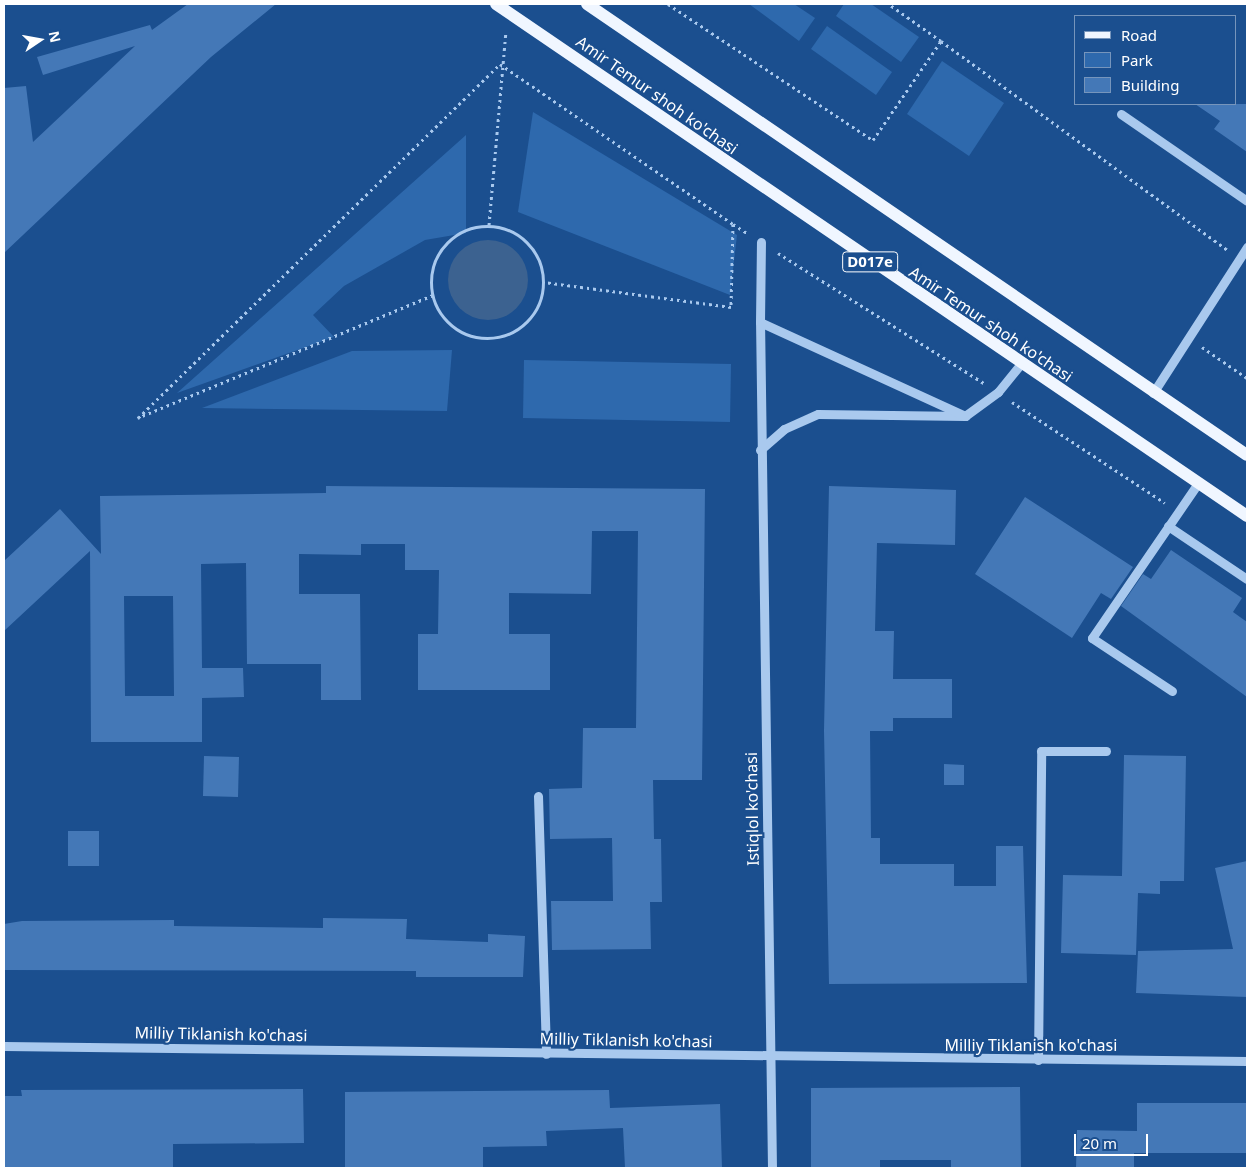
<!DOCTYPE html>
<html>
<head>
<meta charset="utf-8">
<style>
  body { margin:0 }
  #map { position:relative; width:1251px; height:1172px; overflow:hidden; background:#1b4f8f; font-family:"Noto Sans",sans-serif }
  div>[style] { position:absolute }
  .green>* { inset:0; background:#2e69ad }
  .water>* { inset:0; background:#3c6290 }
  .round { border-radius:50% }
  .building>* { inset:0; background:#4478b7 }
  .path>* { height:3px; margin-top:-1.5px; transform-origin:0; background:repeating-linear-gradient(90deg,#a9c9ee 0 2.5px,transparent 0 6.5px) }
  .path>.ring { margin:-1.5px; padding:0; box-sizing:content-box; background:none; border:3px solid #a9c9ee; border-radius:50% }
  .minor>* { height:9px; margin:-4.5px; padding:0 4.5px; transform-origin:4.5px; border-radius:4.5px; background:#a9c9ee }
  .major>* { height:12px; margin:-6px; padding:0 6px; transform-origin:6px; border-radius:6px; background:#f0f6ff }
  span { translate:-50% -50%; white-space:nowrap; text-align:center; line-height:1.15; -webkit-text-stroke:4.5px #1b4f8f; paint-order:stroke }
  .shield-label span { padding:1px 4px; background:#1b4f8f; border:1px solid; border-radius:4px; -webkit-text-stroke-width:0 }
  .shield-label { font-size:15px; color:#fff; font-weight:700 }
  .street-label { font-size:16px; color:#fff }
  .frame { position:absolute; inset:0; border:5px solid #fff; pointer-events:none }
  .legend { position:absolute; left:1074px; top:15px; width:162px; height:90px; box-sizing:border-box; background:#1b4f8f; border:1px solid #7695bc; margin:0; padding:6px 9px; list-style:none; font-size:15px; color:#fff }
  .legend li { display:flex; align-items:center; gap:10px; height:25px }
  .legend b { width:25px; border:1px solid #7695bc }
  .north { position:absolute; left:15px; top:15px; width:50px; height:50px; -webkit-text-stroke:4px #1b4f8f; paint-order:stroke; rotate:78deg; font-size:14px; font-weight:700; line-height:20px; text-align:center; color:#fff }
  .north::after { content:''; display:block; margin:auto; width:18px; height:22px; background:#fff; clip-path:polygon(50% 0,100% 100%,50% 72%,0 100%) }
  .scale { position:absolute; left:1074px; top:1134px; width:74px; height:22px; box-sizing:border-box; border:2px solid #fff; border-top:0; padding-left:6px; font-size:15px; line-height:18px; white-space:nowrap; color:#fff; -webkit-text-stroke:4px #1b4f8f; paint-order:stroke }
</style>
</head>
<body>
<div id="map">
  <div class="green">
    <i style="clip-path:polygon(749px 4px,794px 4px,815px 18px,799px 41px)"></i>
    <i style="clip-path:polygon(844px 4px,871px 4px,919px 37px,901px 62px,836px 16px)"></i>
    <i style="clip-path:polygon(827px 26px,892px 72px,876px 95px,811px 49px)"></i>
    <i style="clip-path:polygon(942px 61px,1004px 103px,969px 156px,907px 114px)"></i>
    <i style="clip-path:polygon(533px 112px,737px 235px,730px 295px,518px 212px)"></i>
    <i style="clip-path:polygon(466px 135px,466px 233px,425px 240px,344px 286px,313px 315px,334px 337px,177px 393px)"></i>
    <i style="clip-path:polygon(452px 350px,447px 411px,202px 408px,352px 351px)"></i>
    <i style="clip-path:polygon(524px 360px,731px 364px,730px 422px,523px 418px)"></i>
  </div>
  <div class="water">
    <i class="round" style="left:448px;top:240px;width:80px;height:80px"></i>
  </div>
  <div class="building">
    <i style="clip-path:polygon(188px 4px,276px 4px,211px 57px,4px 253px,4px 88px,26px 86px,33px 142px,135px 46px,43px 75px,37px 57px,150px 25px,152px 30px)"></i>
    <i style="clip-path:polygon(1195px 104px,1247px 104px,1247px 152px,1214px 129px,1220px 121px)"></i>
    <i style="clip-path:polygon(evenodd,326px 486px,705px 489px,702px 780px,653px 780px,654px 839px,661px 839px,662px 902px,650px 902px,651px 949px,552px 950px,551px 901px,613px 901px,612px 838px,550px 839px,549px 789px,582px 788px,583px 728px,636px 728px,638px 531px,592px 531px,591px 594px,509px 593px,509px 634px,550px 634px,550px 690px,418px 690px,418px 634px,438px 634px,439px 570px,405px 570px,405px 544px,361px 544px,361px 555px,299px 554px,299px 594px,360px 594px,361px 700px,321px 700px,321px 664px,247px 664px,246px 563px,201px 564px,202px 668px,243px 668px,244px 697px,202px 698px,202px 742px,91px 742px,90px 551px,4px 631px,4px 561px,60px 509px,101px 554px,100px 496px,326px 493px,326px 486px,124px 596px,173px 596px,174px 696px,125px 696px,124px 596px)"></i>
    <i style="clip-path:polygon(829px 486px,956px 490px,955px 545px,877px 543px,875px 631px,894px 631px,893px 679px,952px 679px,952px 718px,893px 718px,893px 731px,870px 731px,871px 838px,880px 838px,880px 864px,954px 864px,954px 886px,996px 886px,996px 846px,1023px 846px,1027px 983px,829px 984px,824px 731px)"></i>
    <i style="clip-path:polygon(1025px 497px,1133px 567px,1111px 599px,1101px 593px,1072px 638px,975px 574px)"></i>
    <i style="clip-path:polygon(1171px 550px,1242px 598px,1233px 612px,1247px 622px,1247px 697px,1121px 606px,1143px 574px,1151px 579px)"></i>
    <i style="clip-path:polygon(1124px 755px,1186px 756px,1184px 881px,1160px 881px,1160px 894px,1138px 893px,1136px 955px,1061px 953px,1063px 875px,1122px 876px)"></i>
    <i style="clip-path:polygon(204px 756px,239px 757px,238px 797px,203px 796px)"></i>
    <i style="clip-path:polygon(944px 764px,964px 765px,964px 785px,944px 785px)"></i>
    <i style="clip-path:polygon(68px 831px,99px 831px,99px 866px,68px 866px)"></i>
    <i style="clip-path:polygon(1247px 861px,1247px 997px,1136px 993px,1138px 951px,1233px 949px,1215px 868px)"></i>
    <i style="clip-path:polygon(323px 918px,407px 919px,406px 939px,488px 942px,488px 934px,525px 936px,523px 977px,416px 977px,416px 971px,4px 970px,4px 924px,22px 921px,174px 920px,174px 926px,323px 928px)"></i>
    <i style="clip-path:polygon(1020px 1087px,1021px 1168px,951px 1168px,951px 1160px,880px 1160px,880px 1168px,811px 1168px,811px 1088px)"></i>
    <i style="clip-path:polygon(303px 1089px,304px 1143px,173px 1144px,173px 1168px,4px 1168px,4px 1096px,22px 1096px,21px 1090px)"></i>
    <i style="clip-path:polygon(609px 1090px,610px 1108px,720px 1104px,722px 1168px,625px 1168px,623px 1128px,546px 1131px,547px 1146px,483px 1147px,483px 1168px,345px 1168px,345px 1092px)"></i>
    <i style="clip-path:polygon(1137px 1103px,1247px 1103px,1247px 1153px,1134px 1153px,1134px 1168px,1076px 1168px,1077px 1130px,1137px 1131px)"></i>
  </div>
  <div class="path">
    <i style="left:668px;top:4px;width:246px;rotate:33.6deg"></i>
    <i style="left:873px;top:140px;width:120px;rotate:-55.5deg"></i>
    <i style="left:941px;top:41px;width:64px;rotate:-144.6deg"></i>
    <i style="left:941px;top:41px;width:355px;rotate:36.1deg"></i>
    <i style="left:733px;top:224px;width:17px;rotate:33deg"></i>
    <i style="left:489px;top:225px;width:194px;rotate:-85deg"></i>
    <i class="ring" style="left:431px;top:226px;width:109px;height:109px"></i>
    <i style="left:778px;top:253px;width:244px;rotate:32.3deg"></i>
    <i style="left:433px;top:295px;width:320px;rotate:157.4deg"></i>
    <i style="left:138px;top:418px;width:506px;rotate:-44.36deg"></i>
    <i style="left:500px;top:64px;width:283px;rotate:34.5deg"></i>
    <i style="left:733px;top:224px;width:83px;rotate:91.4deg"></i>
    <i style="left:731px;top:307px;width:189px;rotate:-172.4deg"></i>
    <i style="left:1202px;top:347px;width:55px;rotate:34.6deg"></i>
    <i style="left:1012px;top:402px;width:183px;rotate:33.4deg"></i>
  </div>
  <div class="minor">
    <i style="left:1121px;top:114px;width:153px;rotate:34.6deg"></i>
    <i style="left:760px;top:322px;width:80px;rotate:-89.3deg"></i>
    <i style="left:1153px;top:393px;width:174px;rotate:-57.2deg"></i>
    <i style="left:760px;top:450px;width:32px;rotate:-41deg"></i>
    <i style="left:784px;top:429px;width:37px;rotate:-24deg"></i>
    <i style="left:818px;top:414px;width:147px;rotate:0.8deg"></i>
    <i style="left:965px;top:416px;width:41px;rotate:-36deg"></i>
    <i style="left:998px;top:392px;width:35px;rotate:-51deg"></i>
    <i style="left:1168px;top:526px;width:95px;rotate:33.9deg"></i>
    <i style="left:1172px;top:691px;width:96px;rotate:-146.5deg"></i>
    <i style="left:1092px;top:638px;width:188px;rotate:-55.6deg"></i>
    <i style="left:538px;top:796px;width:258px;rotate:88.2deg"></i>
    <i style="left:4px;top:1046px;width:1243px;rotate:0.69deg"></i>
    <i style="left:1038px;top:1060px;width:309px;rotate:-89.4deg"></i>
    <i style="left:1041px;top:751px;width:65px"></i>
    <i style="left:772px;top:1168px;width:846px;rotate:-90.81deg"></i>
    <i style="left:760px;top:322px;width:226px;rotate:24.6deg"></i>
  </div>
  <div class="major">
    <i style="left:496px;top:4px;width:909px;rotate:34.28deg"></i>
    <i style="left:587px;top:4px;width:799px;rotate:34.35deg"></i>
  </div>
  <div class="shield-label">
    <span style="left:870px;top:262px">D017e</span>
  </div>
  <div class="street-label">
    <span style="left:657px;top:95px;rotate:35deg">Amir Temur shoh ko'chasi</span>
    <span style="left:991px;top:324px;rotate:34deg">Amir Temur shoh ko'chasi</span>
    <span style="left:752px;top:809px;rotate:-91deg">Istiqlol ko'chasi</span>
    <span style="left:221px;top:1034px;rotate:1deg">Milliy Tiklanish ko'chasi</span>
    <span style="left:626px;top:1040px;rotate:1deg">Milliy Tiklanish ko'chasi</span>
    <span style="left:1031px;top:1045px">Milliy Tiklanish ko'chasi</span>
  </div>
  <div class="frame"></div>
  <ul class="legend">
  <li><b style="height:6px;background:#f0f6ff"></b>Road</li>
  <li><b style="height:14px;background:#2e69ad"></b>Park</li>
  <li><b style="height:14px;background:#4478b7"></b>Building</li>
  </ul>
  <div class="north">N</div>
  <div class="scale">20 m</div>
</div>
</body>
</html>
